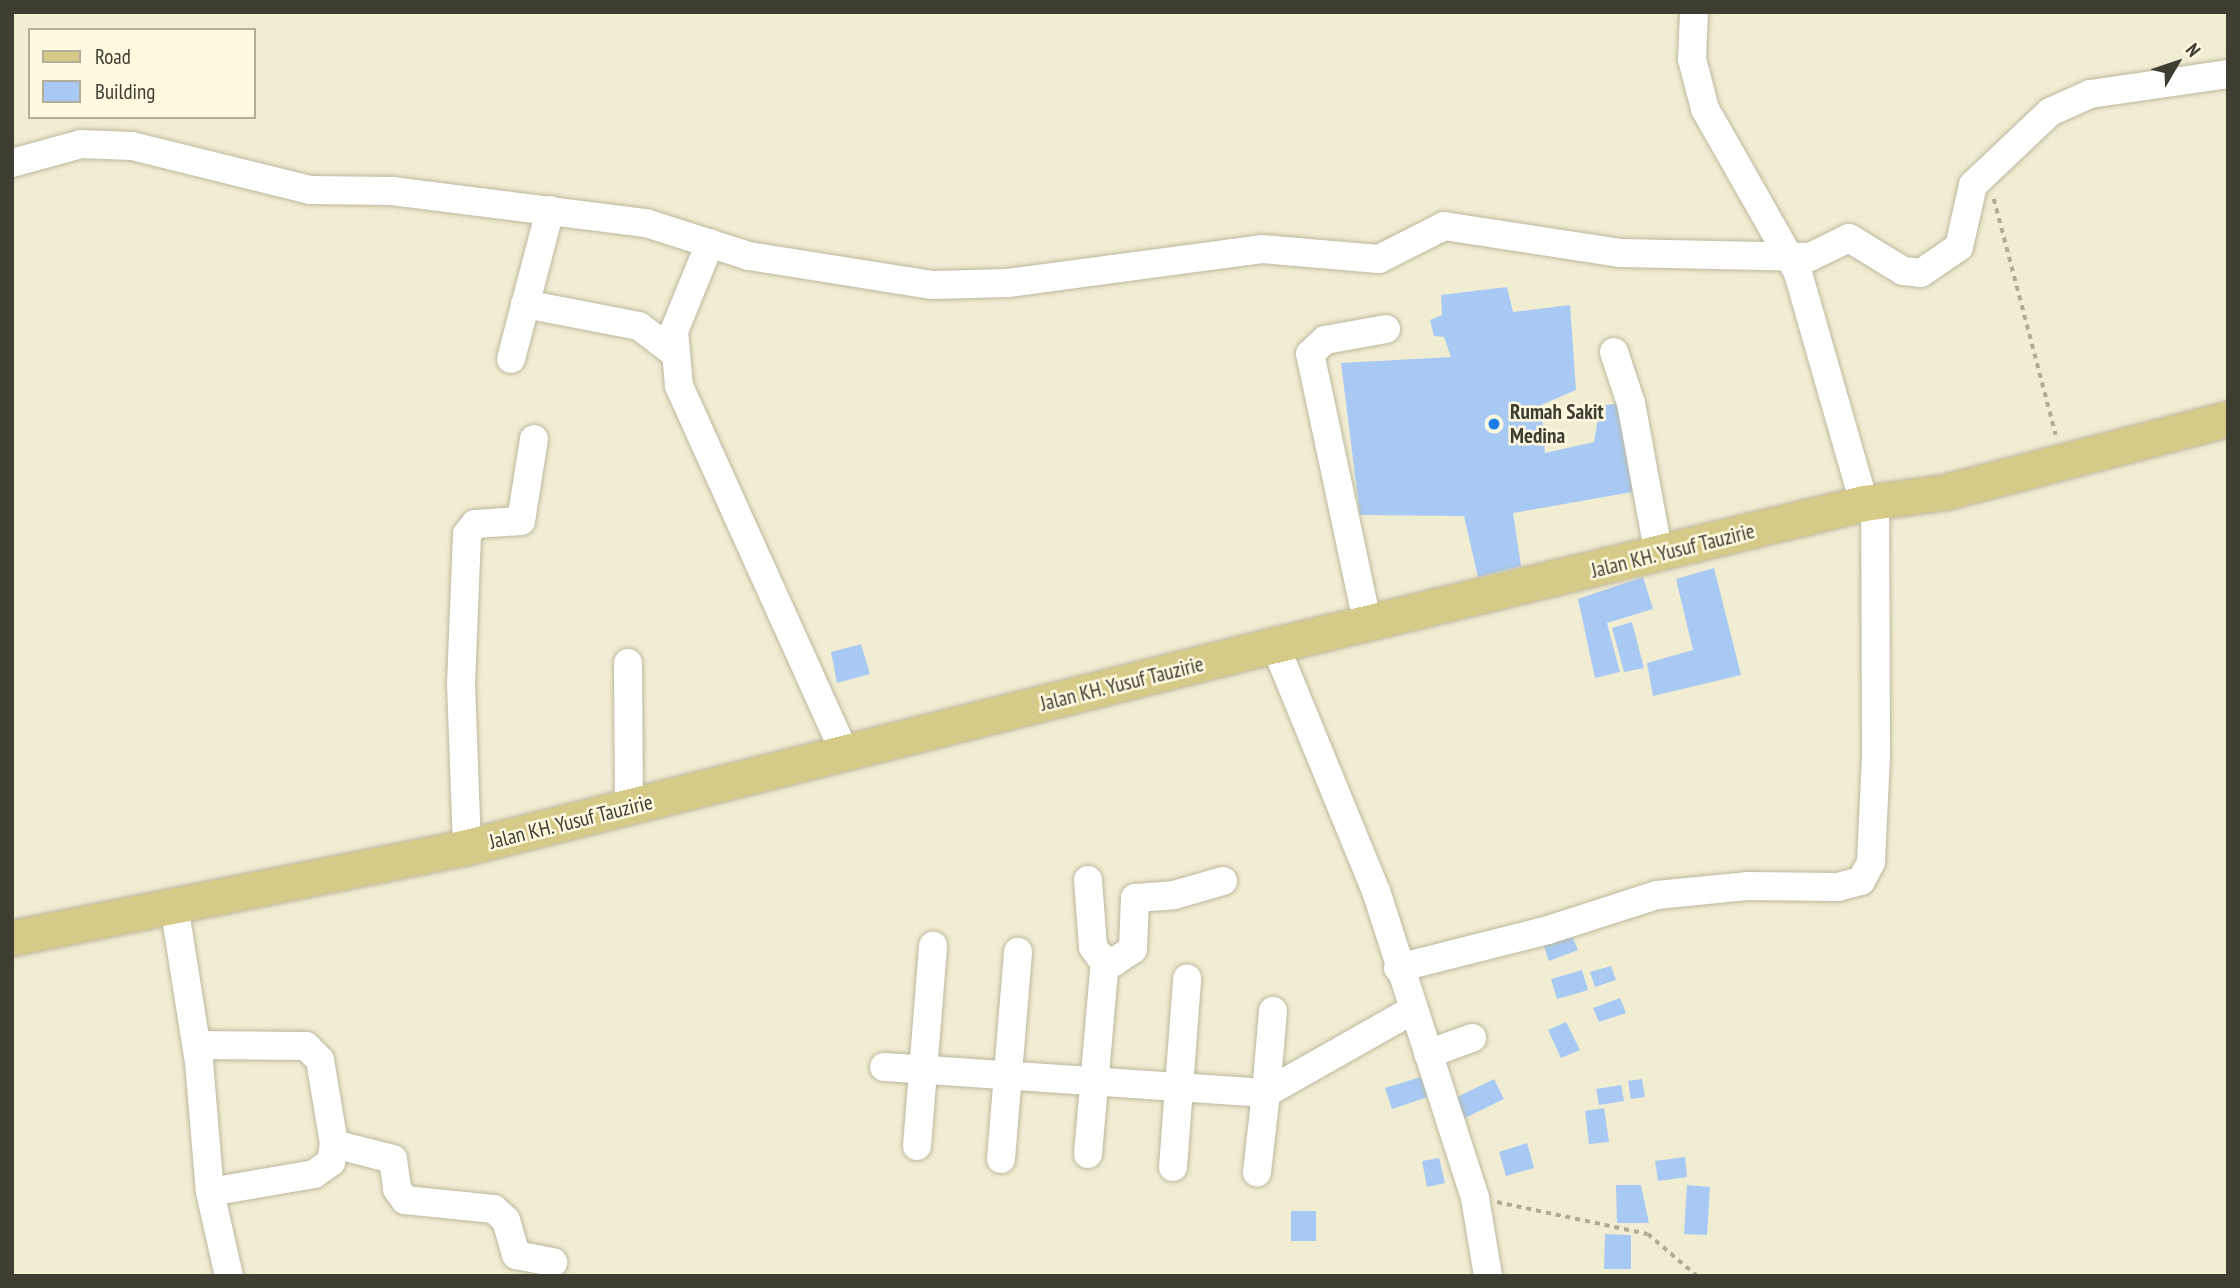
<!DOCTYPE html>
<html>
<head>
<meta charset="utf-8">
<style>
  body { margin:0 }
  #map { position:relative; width:2240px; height:1288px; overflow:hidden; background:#f1edd2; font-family:"PT Sans Narrow",sans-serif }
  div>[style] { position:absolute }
  .building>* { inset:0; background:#a8c9f3 }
  .path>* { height:3.5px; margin-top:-1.75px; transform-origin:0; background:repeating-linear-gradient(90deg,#aeab96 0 5px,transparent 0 10px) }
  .roads { filter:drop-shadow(0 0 2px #bcb89e) drop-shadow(0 0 2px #bcb89e) }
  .minor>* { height:28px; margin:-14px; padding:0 14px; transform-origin:14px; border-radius:14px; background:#fff }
  .major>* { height:35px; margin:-17.5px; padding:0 17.5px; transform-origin:17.5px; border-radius:17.5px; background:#d6ca88 }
  .dots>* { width:19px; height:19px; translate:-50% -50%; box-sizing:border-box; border:4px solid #fffadf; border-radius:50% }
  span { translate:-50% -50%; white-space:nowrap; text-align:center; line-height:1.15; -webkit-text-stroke:5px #fffadf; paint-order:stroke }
  .poi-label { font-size:21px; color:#3e3d32; font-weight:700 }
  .left { translate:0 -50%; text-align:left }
  .street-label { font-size:21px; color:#3e3d32 }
  .frame { position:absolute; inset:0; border:14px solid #3e3d32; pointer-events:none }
  .legend { position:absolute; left:28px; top:28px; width:228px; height:91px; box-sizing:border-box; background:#fffadf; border:2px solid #b2ae9a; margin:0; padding:9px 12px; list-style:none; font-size:21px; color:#3e3d32 }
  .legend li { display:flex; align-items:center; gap:14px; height:35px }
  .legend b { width:35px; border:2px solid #b2ae9a }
  .north { position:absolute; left:2142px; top:28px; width:70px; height:70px; -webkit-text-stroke:5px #fffadf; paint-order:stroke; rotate:51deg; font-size:19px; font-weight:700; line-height:28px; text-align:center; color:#3e3d32 }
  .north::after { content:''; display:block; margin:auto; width:24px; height:32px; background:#3e3d32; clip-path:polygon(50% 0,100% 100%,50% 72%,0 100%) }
</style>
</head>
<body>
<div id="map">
  <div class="building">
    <i style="clip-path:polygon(1507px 287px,1513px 312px,1570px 305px,1576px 390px,1541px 405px,1545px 453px,1594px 442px,1600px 406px,1620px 403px,1638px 491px,1513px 513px,1521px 566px,1478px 577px,1464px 516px,1360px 515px,1341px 363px,1451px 357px,1444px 337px,1434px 336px,1430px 320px,1442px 315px,1441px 295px)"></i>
    <i style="clip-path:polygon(1714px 568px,1741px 675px,1653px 696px,1647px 663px,1693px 650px,1676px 579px)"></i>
    <i style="clip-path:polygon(1643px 577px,1653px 609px,1607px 623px,1620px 672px,1595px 678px,1578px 599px)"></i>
    <i style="clip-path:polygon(1632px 622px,1644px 668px,1624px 672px,1612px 628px)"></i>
    <i style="clip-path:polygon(861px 644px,870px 674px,837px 683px,831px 652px)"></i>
    <i style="clip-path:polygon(1570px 931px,1578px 950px,1549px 961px,1542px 941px)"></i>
    <i style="clip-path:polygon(1611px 966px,1616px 980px,1595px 987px,1590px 972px)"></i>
    <i style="clip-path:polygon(1582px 970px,1588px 990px,1557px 999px,1551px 979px)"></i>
    <i style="clip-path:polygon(1620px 998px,1626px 1013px,1599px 1022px,1593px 1008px)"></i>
    <i style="clip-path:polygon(1566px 1022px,1580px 1050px,1561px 1058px,1548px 1030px)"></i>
    <i style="clip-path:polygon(1424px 1076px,1431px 1096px,1392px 1109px,1385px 1088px)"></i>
    <i style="clip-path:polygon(1494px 1079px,1504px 1099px,1465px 1118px,1455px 1098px)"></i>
    <i style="clip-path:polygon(1642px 1079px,1645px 1097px,1631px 1099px,1628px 1081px)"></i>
    <i style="clip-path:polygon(1621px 1085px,1624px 1101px,1599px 1105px,1596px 1089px)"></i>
    <i style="clip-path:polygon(1604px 1108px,1609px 1142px,1589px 1144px,1585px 1111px)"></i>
    <i style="clip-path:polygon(1527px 1143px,1534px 1168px,1506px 1176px,1499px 1152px)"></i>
    <i style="clip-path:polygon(1685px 1157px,1687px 1177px,1658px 1181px,1655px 1161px)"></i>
    <i style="clip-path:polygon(1439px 1158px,1445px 1183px,1427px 1187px,1422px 1161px)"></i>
    <i style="clip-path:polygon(1616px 1185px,1641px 1185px,1649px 1223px,1617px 1223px)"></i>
    <i style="clip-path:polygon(1687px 1185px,1710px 1187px,1707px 1235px,1684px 1234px)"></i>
    <i style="clip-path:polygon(1291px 1211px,1316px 1211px,1316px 1241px,1291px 1241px)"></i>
    <i style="clip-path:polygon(1605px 1234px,1631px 1235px,1631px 1269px,1604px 1269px)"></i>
  </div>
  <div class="path">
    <i style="left:1994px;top:199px;width:244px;rotate:75.3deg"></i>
    <i style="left:1497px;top:1202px;width:154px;rotate:12deg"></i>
    <i style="left:1648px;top:1234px;width:65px;rotate:40.6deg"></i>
  </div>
  <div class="roads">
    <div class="minor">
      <i style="left:1694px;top:12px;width:47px;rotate:92.4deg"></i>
      <i style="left:1692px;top:59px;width:52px;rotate:75.4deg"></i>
      <i style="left:1705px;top:109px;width:189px;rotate:60.4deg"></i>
      <i style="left:1798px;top:273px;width:239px;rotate:74deg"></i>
      <i style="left:12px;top:163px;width:72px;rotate:-15.4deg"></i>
      <i style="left:81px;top:144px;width:51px;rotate:2.2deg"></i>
      <i style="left:132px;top:146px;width:183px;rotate:13.9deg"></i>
      <i style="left:310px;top:190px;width:82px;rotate:0.7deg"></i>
      <i style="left:392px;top:191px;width:256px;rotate:7.2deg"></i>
      <i style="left:646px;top:223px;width:108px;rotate:17.8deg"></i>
      <i style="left:749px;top:256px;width:186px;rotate:9deg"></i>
      <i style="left:933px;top:285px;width:75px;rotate:-1.5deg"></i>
      <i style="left:1008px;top:283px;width:256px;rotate:-7.6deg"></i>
      <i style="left:1262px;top:249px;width:117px;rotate:4.9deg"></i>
      <i style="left:1379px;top:259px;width:73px;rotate:-26.9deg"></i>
      <i style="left:1444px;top:226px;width:179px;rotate:8.7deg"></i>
      <i style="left:1621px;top:253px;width:189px;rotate:1.2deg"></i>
      <i style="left:1810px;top:257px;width:43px;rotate:-26deg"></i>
      <i style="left:1849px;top:238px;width:63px;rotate:31.4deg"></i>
      <i style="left:1903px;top:271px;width:18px;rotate:6deg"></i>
      <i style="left:1921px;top:273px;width:46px;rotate:-34.4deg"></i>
      <i style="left:1959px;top:247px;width:64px;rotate:-77.3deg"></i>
      <i style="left:1973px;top:185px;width:106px;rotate:-43.5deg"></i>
      <i style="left:2050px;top:112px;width:44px;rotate:-24.2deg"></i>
      <i style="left:2090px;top:94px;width:139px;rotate:-8.2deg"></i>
      <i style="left:710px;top:243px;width:95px;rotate:112.2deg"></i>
      <i style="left:674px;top:331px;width:55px;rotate:84.8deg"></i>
      <i style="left:679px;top:386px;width:406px;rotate:65.7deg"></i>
      <i style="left:525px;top:304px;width:116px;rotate:10.9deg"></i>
      <i style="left:639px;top:326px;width:43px;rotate:37.4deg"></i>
      <i style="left:1614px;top:352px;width:54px;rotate:71.6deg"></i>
      <i style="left:1631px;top:403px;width:155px;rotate:79.6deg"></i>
      <i style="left:511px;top:359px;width:154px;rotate:-75.3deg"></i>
      <i style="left:1368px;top:626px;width:278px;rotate:-102deg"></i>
      <i style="left:1310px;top:354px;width:21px;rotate:-43deg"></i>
      <i style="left:1325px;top:340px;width:62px;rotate:-10.2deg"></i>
      <i style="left:1275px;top:645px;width:266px;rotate:67.7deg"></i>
      <i style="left:1376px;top:891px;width:323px;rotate:72.1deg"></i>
      <i style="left:1475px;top:1198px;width:79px;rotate:80.5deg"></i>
      <i style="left:628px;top:663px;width:144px;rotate:89.6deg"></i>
      <i style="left:467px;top:847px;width:163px;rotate:-92.1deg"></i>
      <i style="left:461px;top:684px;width:150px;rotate:-87.7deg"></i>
      <i style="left:467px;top:534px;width:13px;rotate:-51deg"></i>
      <i style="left:475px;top:524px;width:46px;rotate:-3.7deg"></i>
      <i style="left:521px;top:521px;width:83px;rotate:-81deg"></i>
      <i style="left:1088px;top:880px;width:67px;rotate:85.7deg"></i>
      <i style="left:1093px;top:947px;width:14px;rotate:54deg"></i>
      <i style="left:1101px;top:958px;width:14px;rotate:17deg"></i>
      <i style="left:1114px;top:962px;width:23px;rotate:-34deg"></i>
      <i style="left:1133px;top:949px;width:51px;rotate:-87.8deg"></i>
      <i style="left:1135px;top:898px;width:39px;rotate:-4deg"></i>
      <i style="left:1174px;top:895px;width:51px;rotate:-15.9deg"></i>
      <i style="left:174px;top:905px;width:159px;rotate:81deg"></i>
      <i style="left:199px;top:1062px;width:130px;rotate:85.2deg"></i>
      <i style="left:210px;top:1192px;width:86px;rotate:77.3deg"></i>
      <i style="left:1398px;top:968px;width:155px;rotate:-14.2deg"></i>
      <i style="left:1548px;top:930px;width:114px;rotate:-17.8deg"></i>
      <i style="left:1657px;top:895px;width:90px;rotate:-5.7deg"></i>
      <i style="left:1747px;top:886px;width:91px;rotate:0.6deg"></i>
      <i style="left:1838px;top:887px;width:24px;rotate:-15deg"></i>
      <i style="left:1861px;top:881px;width:21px;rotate:-62deg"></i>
      <i style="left:1871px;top:862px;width:106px;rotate:-87.3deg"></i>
      <i style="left:1876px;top:756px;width:254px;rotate:-90.2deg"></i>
      <i style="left:1273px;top:1011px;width:82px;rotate:94.9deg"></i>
      <i style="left:1266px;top:1093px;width:169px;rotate:-29.5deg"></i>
      <i style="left:197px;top:1045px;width:109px;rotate:0.5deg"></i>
      <i style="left:306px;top:1046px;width:20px;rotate:45deg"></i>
      <i style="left:320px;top:1060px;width:85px;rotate:80.5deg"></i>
      <i style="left:334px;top:1144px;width:61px;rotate:14.3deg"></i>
      <i style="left:393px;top:1159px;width:30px;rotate:82deg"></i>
      <i style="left:397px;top:1189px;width:14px;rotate:54deg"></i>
      <i style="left:405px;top:1200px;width:89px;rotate:5.8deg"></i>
      <i style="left:494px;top:1209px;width:16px;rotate:43deg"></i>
      <i style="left:506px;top:1220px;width:36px;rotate:74deg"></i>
      <i style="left:516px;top:1255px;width:38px;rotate:11deg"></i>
      <i style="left:1428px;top:1054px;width:47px;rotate:-20deg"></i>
      <i style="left:884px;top:1067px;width:383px;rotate:3.9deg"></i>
      <i style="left:1266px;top:1093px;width:80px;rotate:96.5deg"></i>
      <i style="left:917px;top:1146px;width:201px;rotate:-85.4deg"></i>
      <i style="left:1088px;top:1154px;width:194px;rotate:-85deg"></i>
      <i style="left:1001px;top:1159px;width:208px;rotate:-85.3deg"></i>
      <i style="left:1173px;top:1167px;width:189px;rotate:-85.7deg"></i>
      <i style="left:210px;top:1192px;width:106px;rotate:-9.8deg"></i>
      <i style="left:314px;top:1174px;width:21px;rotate:-35deg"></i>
      <i style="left:331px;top:1162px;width:18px;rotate:-81deg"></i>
    </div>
    <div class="major">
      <i style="left:12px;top:938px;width:464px;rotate:-11.3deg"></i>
      <i style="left:467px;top:847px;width:833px;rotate:-14.04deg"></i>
      <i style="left:1275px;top:645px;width:606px;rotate:-13.55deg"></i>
      <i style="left:1864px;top:503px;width:82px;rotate:-7.7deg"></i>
      <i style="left:1945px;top:492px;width:292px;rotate:-14.5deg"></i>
    </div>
  </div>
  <div class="dots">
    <i style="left:1494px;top:424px;background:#1c7de6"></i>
  </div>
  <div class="poi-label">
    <span class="left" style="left:1510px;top:424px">Rumah Sakit<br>Medina</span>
  </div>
  <div class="street-label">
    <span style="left:1673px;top:551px;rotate:-14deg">Jalan KH. Yusuf Tauzirie</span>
    <span style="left:1122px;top:684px;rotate:-14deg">Jalan KH. Yusuf Tauzirie</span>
    <span style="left:571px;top:822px;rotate:-14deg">Jalan KH. Yusuf Tauzirie</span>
  </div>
  <div class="frame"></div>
  <ul class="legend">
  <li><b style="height:9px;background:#d6ca88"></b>Road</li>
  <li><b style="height:19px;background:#a8c9f3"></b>Building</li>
  </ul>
  <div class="north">N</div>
</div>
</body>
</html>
